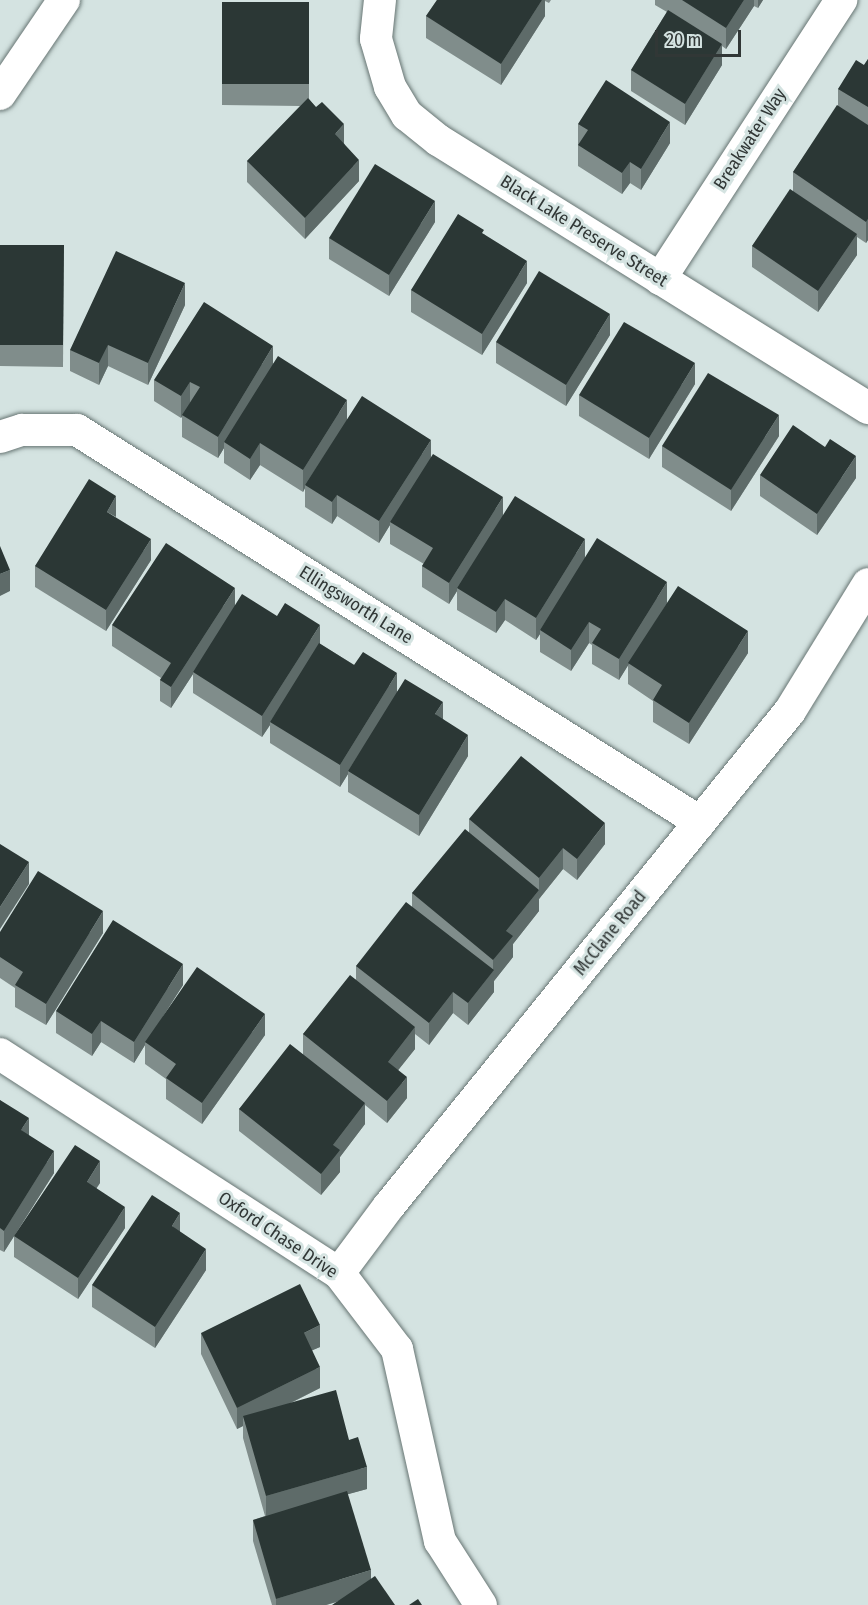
<!DOCTYPE html>
<html>
<head>
<meta charset="utf-8">
<style>
  body { margin:0 }
  #map { position:relative; width:868px; height:1605px; overflow:hidden; background:#d4e3e1; font-family:"Fira Sans Condensed",sans-serif }
  div>[style] { position:absolute }
  .roads { filter:drop-shadow(0 0 2px #677573) drop-shadow(0 0 2px #677573) }
  .minor>* { height:32px; margin:-16px; padding:0 16px; transform-origin:16px; border-radius:16px; background:#fff }
  .wall>* { inset:0; background:#808d8b }
  .shaded-wall>* { inset:0; background:#5e6b69 }
  .building>* { inset:0; background:#2b3735 }
  span { translate:-50% -50%; white-space:nowrap; text-align:center; line-height:1.15; -webkit-text-stroke:6px #d4e3e1; paint-order:stroke }
  .street-label { font-size:18px; color:#313736 }
  .scale { position:absolute; left:655px; top:30px; width:86px; height:27px; box-sizing:border-box; border:3px solid #313736; border-top:0; padding-left:8px; font-size:18px; line-height:21px; white-space:nowrap; color:#313736; -webkit-text-stroke:4px #d4e3e1; paint-order:stroke }
</style>
</head>
<body>
<div id="map">
  <div class="roads">
    <div class="minor">
      <i style="left:380px;top:0;width:39px;rotate:96deg"></i>
      <i style="left:376px;top:39px;width:50px;rotate:73.7deg"></i>
      <i style="left:390px;top:87px;width:33px;rotate:59deg"></i>
      <i style="left:407px;top:115px;width:40px;rotate:39deg"></i>
      <i style="left:438px;top:140px;width:507px;rotate:31.93deg"></i>
      <i style="left:0;top:94px;width:114px;rotate:-55.8deg"></i>
      <i style="left:660px;top:279px;width:333px;rotate:-57deg"></i>
      <i style="left:0;top:437px;width:23px;rotate:-18deg"></i>
      <i style="left:22px;top:430px;width:55px"></i>
      <i style="left:77px;top:430px;width:736px;rotate:32.18deg"></i>
      <i style="left:0;top:1054px;width:404px;rotate:32.9deg"></i>
      <i style="left:339px;top:1273px;width:96px;rotate:52.7deg"></i>
      <i style="left:397px;top:1349px;width:197px;rotate:77.4deg"></i>
      <i style="left:440px;top:1541px;width:76px;rotate:57.4deg"></i>
      <i style="left:339px;top:1273px;width:84px;rotate:-53.3deg"></i>
      <i style="left:389px;top:1206px;width:637px;rotate:-50.99deg"></i>
      <i style="left:790px;top:711px;width:149px;rotate:-58.4deg"></i>
    </div>
  </div>
  <div class="wall">
    <i style="clip-path:polygon(437px 0,551px 0,549px 3px,545px 1px,545px 16px,501px 85px,426px 38px,426px 16px)"></i>
    <i style="clip-path:polygon(655px 0,763px 0,758px 8px,754px 6px,726px 49px,722px 46px,722px 65px,685px 125px,631px 91px,631px 70px,667px 12px,655px 5px)"></i>
    <i style="clip-path:polygon(222px 2px,309px 2px,309px 99px,344px 143px,359px 181px,305px 239px,247px 182px,247px 161px,300px 106px,222px 105px)"></i>
    <i style="clip-path:polygon(868px 59px,868px 240px,866px 243px,857px 237px,857px 255px,818px 312px,752px 267px,752px 246px,793px 191px,793px 172px,838px 106px,838px 89px,864px 65px)"></i>
    <i style="clip-path:polygon(578px 124px,670px 143px,641px 190px,630px 183px,622px 194px,578px 166px)"></i>
    <i style="clip-path:polygon(435px 222px,389px 296px,329px 259px,329px 238px)"></i>
    <i style="clip-path:polygon(484px 234px,527px 283px,482px 355px,411px 312px,411px 290px)"></i>
    <i style="clip-path:polygon(0 245px,64px 245px,63px 367px,0 366px)"></i>
    <i style="clip-path:polygon(185px 305px,148px 385px,108px 366px,99px 385px,70px 371px,70px 350px)"></i>
    <i style="clip-path:polygon(610px 335px,566px 406px,496px 363px,496px 342px)"></i>
    <i style="clip-path:polygon(273px 363px,347px 419px,431px 458px,503px 515px,585px 558px,667px 603px,748px 653px,689px 744px,653px 722px,653px 701px,628px 684px,628px 665px,619px 680px,592px 664px,592px 645px,589px 643px,571px 671px,540px 652px,540px 634px,536px 640px,505px 620px,496px 633px,457px 610px,457px 591px,449px 604px,422px 587px,422px 566px,424px 564px,390px 544px,390px 525px,379px 543px,337px 516px,332px 524px,305px 507px,305px 488px,303px 492px,260px 465px,250px 480px,224px 463px,224px 448px,218px 458px,182px 437px,182px 416px,181px 418px,154px 401px,154px 380px)"></i>
    <i style="clip-path:polygon(695px 384px,649px 459px,579px 416px,579px 395px)"></i>
    <i style="clip-path:polygon(779px 436px,731px 511px,662px 467px,662px 446px)"></i>
    <i style="clip-path:polygon(760px 475px,856px 478px,817px 535px,760px 496px)"></i>
    <i style="clip-path:polygon(116px 518px,151px 560px,106px 631px,35px 587px,35px 566px)"></i>
    <i style="clip-path:polygon(235px 605px,320px 644px,443px 719px,468px 756px,419px 836px,348px 792px,348px 774px,340px 787px,270px 743px,270px 725px,262px 737px,193px 693px,193px 674px,171px 708px,160px 701px,160px 680px,161px 678px,112px 646px,112px 625px)"></i>
    <i style="clip-path:polygon(469px 819px,605px 844px,577px 880px,563px 869px,539px 899px,539px 911px,513px 944px,513px 957px,494px 981px,494px 992px,468px 1025px,453px 1013px,429px 1045px,415px 1034px,415px 1049px,398px 1070px,407px 1098px,387px 1123px,365px 1105px,365px 1124px,340px 1157px,340px 1172px,321px 1195px,239px 1131px,239px 1109px,303px 1054px,303px 1034px,356px 979px,356px 966px,412px 907px,412px 893px,469px 832px)"></i>
    <i style="clip-path:polygon(0 932px,103px 933px,46px 1025px,15px 1007px,15px 988px,0 978px)"></i>
    <i style="clip-path:polygon(183px 985px,163px 1016px,265px 1035px,202px 1124px,166px 1099px,166px 1079px,145px 1064px,145px 1045px,134px 1063px,101px 1042px,92px 1056px,56px 1033px,56px 1011px)"></i>
    <i style="clip-path:polygon(0 1100px,29px 1136px,54px 1173px,4px 1252px,0 1250px)"></i>
    <i style="clip-path:polygon(100px 1183px,96px 1188px,125px 1228px,78px 1299px,14px 1257px,14px 1236px)"></i>
    <i style="clip-path:polygon(180px 1232px,206px 1270px,155px 1348px,92px 1307px,92px 1285px)"></i>
    <i style="clip-path:polygon(201px 1333px,320px 1347px,312px 1350px,320px 1388px,291px 1403px,349px 1440px,367px 1489px,348px 1494px,337px 1602px,326px 1605px,272px 1605px,253px 1541px,253px 1520px,265px 1516px,243px 1438px,243px 1426px,237px 1429px,201px 1354px)"></i>
  </div>
  <div class="shaded-wall">
    <i style="clip-path:polygon(542px 0,545px 0,545px 16px,501px 85px,501px 64px)"></i>
    <i style="clip-path:polygon(744px 0,754px 0,754px 6px,726px 49px,726px 28px)"></i>
    <i style="clip-path:polygon(758px 0,763px 0,758px 8px)"></i>
    <i style="clip-path:polygon(722px 44px,722px 65px,685px 125px,685px 104px)"></i>
    <i style="clip-path:polygon(670px 122px,670px 143px,641px 190px,641px 169px)"></i>
    <i style="clip-path:polygon(344px 124px,344px 146px,335px 134px)"></i>
    <i style="clip-path:polygon(359px 160px,359px 181px,305px 239px,305px 218px)"></i>
    <i style="clip-path:polygon(630px 162px,630px 183px,622px 194px,622px 173px)"></i>
    <i style="clip-path:polygon(435px 201px,435px 222px,389px 296px,389px 275px)"></i>
    <i style="clip-path:polygon(868px 219px,868px 240px,866px 243px,866px 222px)"></i>
    <i style="clip-path:polygon(857px 234px,857px 255px,818px 312px,818px 291px)"></i>
    <i style="clip-path:polygon(527px 261px,527px 283px,482px 355px,482px 334px)"></i>
    <i style="clip-path:polygon(185px 283px,185px 305px,148px 385px,148px 363px)"></i>
    <i style="clip-path:polygon(610px 314px,610px 335px,566px 406px,566px 385px)"></i>
    <i style="clip-path:polygon(108px 345px,108px 366px,99px 385px,99px 363px)"></i>
    <i style="clip-path:polygon(273px 346px,273px 367px,224px 442px,224px 448px,218px 458px,218px 437px)"></i>
    <i style="clip-path:polygon(695px 363px,695px 384px,649px 459px,649px 438px)"></i>
    <i style="clip-path:polygon(190px 382px,190px 403px,181px 418px,181px 396px)"></i>
    <i style="clip-path:polygon(347px 400px,347px 421px,305px 485px,305px 488px,303px 492px,303px 470px)"></i>
    <i style="clip-path:polygon(779px 415px,779px 436px,731px 511px,731px 490px)"></i>
    <i style="clip-path:polygon(431px 440px,431px 461px,390px 522px,390px 525px,379px 543px,379px 521px)"></i>
    <i style="clip-path:polygon(260px 443px,260px 465px,250px 480px,250px 459px)"></i>
    <i style="clip-path:polygon(856px 456px,856px 478px,817px 535px,817px 514px)"></i>
    <i style="clip-path:polygon(337px 495px,337px 516px,332px 524px,332px 502px)"></i>
    <i style="clip-path:polygon(116px 496px,116px 517px,107px 512px)"></i>
    <i style="clip-path:polygon(503px 497px,503px 518px,457px 588px,457px 591px,449px 604px,449px 583px)"></i>
    <i style="clip-path:polygon(151px 539px,151px 560px,106px 631px,106px 610px)"></i>
    <i style="clip-path:polygon(585px 539px,585px 561px,540px 630px,540px 634px,536px 640px,536px 618px)"></i>
    <i style="clip-path:polygon(10px 570px,10px 591px,0 596px,0 574px)"></i>
    <i style="clip-path:polygon(667px 582px,667px 603px,619px 680px,619px 659px)"></i>
    <i style="clip-path:polygon(235px 588px,235px 609px,193px 672px,193px 674px,171px 708px,171px 687px)"></i>
    <i style="clip-path:polygon(505px 599px,505px 620px,496px 633px,496px 612px)"></i>
    <i style="clip-path:polygon(589px 622px,589px 643px,571px 671px,571px 650px)"></i>
    <i style="clip-path:polygon(320px 625px,320px 646px,270px 722px,270px 725px,262px 737px,262px 716px)"></i>
    <i style="clip-path:polygon(748px 631px,748px 653px,689px 744px,689px 723px)"></i>
    <i style="clip-path:polygon(397px 673px,397px 695px,348px 771px,348px 774px,340px 787px,340px 765px)"></i>
    <i style="clip-path:polygon(443px 702px,443px 723px,435px 714px)"></i>
    <i style="clip-path:polygon(468px 735px,468px 756px,419px 836px,419px 815px)"></i>
    <i style="clip-path:polygon(605px 823px,605px 844px,577px 880px,577px 859px)"></i>
    <i style="clip-path:polygon(563px 848px,563px 869px,539px 899px,539px 878px)"></i>
    <i style="clip-path:polygon(29px 862px,29px 884px,0 929px,0 907px)"></i>
    <i style="clip-path:polygon(539px 890px,539px 911px,513px 944px,513px 957px,494px 981px,494px 992px,468px 1025px,468px 1003px,493px 971px,493px 960px,506px 931px)"></i>
    <i style="clip-path:polygon(103px 911px,103px 933px,46px 1025px,46px 1004px)"></i>
    <i style="clip-path:polygon(183px 964px,183px 985px,146px 1043px,145px 1042px,145px 1045px,134px 1063px,134px 1042px)"></i>
    <i style="clip-path:polygon(453px 992px,453px 1013px,429px 1045px,429px 1023px)"></i>
    <i style="clip-path:polygon(265px 1014px,265px 1035px,202px 1124px,202px 1103px)"></i>
    <i style="clip-path:polygon(101px 1021px,101px 1042px,92px 1056px,92px 1034px)"></i>
    <i style="clip-path:polygon(415px 1027px,415px 1049px,388px 1083px,388px 1062px)"></i>
    <i style="clip-path:polygon(407px 1077px,407px 1098px,387px 1123px,387px 1101px)"></i>
    <i style="clip-path:polygon(365px 1103px,365px 1124px,340px 1157px,340px 1172px,321px 1195px,321px 1174px,333px 1145px)"></i>
    <i style="clip-path:polygon(29px 1118px,29px 1139px,21px 1130px)"></i>
    <i style="clip-path:polygon(54px 1151px,54px 1173px,4px 1252px,4px 1231px)"></i>
    <i style="clip-path:polygon(100px 1161px,100px 1183px,87px 1203px,87px 1182px)"></i>
    <i style="clip-path:polygon(125px 1207px,125px 1228px,78px 1299px,78px 1278px)"></i>
    <i style="clip-path:polygon(180px 1213px,180px 1235px,172px 1226px)"></i>
    <i style="clip-path:polygon(206px 1249px,206px 1270px,155px 1348px,155px 1327px)"></i>
    <i style="clip-path:polygon(320px 1325px,320px 1347px,304px 1354px,304px 1333px)"></i>
    <i style="clip-path:polygon(320px 1367px,320px 1388px,246px 1425px,243px 1416px,243px 1426px,237px 1429px,237px 1408px)"></i>
    <i style="clip-path:polygon(367px 1467px,367px 1489px,266px 1517px,266px 1496px)"></i>
    <i style="clip-path:polygon(371px 1570px,371px 1591px,326px 1605px,276px 1605px,276px 1599px)"></i>
  </div>
  <div class="building">
    <i style="clip-path:polygon(437px 0,542px 0,501px 64px,426px 16px)"></i>
    <i style="clip-path:polygon(682px 0,744px 0,726px 28px)"></i>
    <i style="clip-path:polygon(222px 2px,309px 2px,309px 84px,222px 84px)"></i>
    <i style="clip-path:polygon(668px 10px,722px 44px,685px 104px,631px 70px)"></i>
    <i style="clip-path:polygon(868px 59px,868px 107px,838px 89px,856px 60px,864px 65px)"></i>
    <i style="clip-path:polygon(606px 80px,670px 122px,641px 169px,630px 162px,622px 173px,578px 145px,588px 130px,578px 124px)"></i>
    <i style="clip-path:polygon(308px 98px,316px 107px,322px 102px,344px 124px,335px 134px,359px 160px,305px 218px,247px 161px)"></i>
    <i style="clip-path:polygon(837px 105px,868px 125px,868px 219px,866px 222px,793px 172px)"></i>
    <i style="clip-path:polygon(375px 164px,435px 201px,389px 275px,329px 238px)"></i>
    <i style="clip-path:polygon(790px 189px,857px 234px,818px 291px,752px 246px)"></i>
    <i style="clip-path:polygon(458px 214px,484px 230px,482px 233px,527px 261px,482px 334px,411px 290px)"></i>
    <i style="clip-path:polygon(0 245px,64px 245px,63px 345px,0 345px)"></i>
    <i style="clip-path:polygon(116px 251px,185px 283px,148px 363px,108px 345px,99px 363px,70px 350px)"></i>
    <i style="clip-path:polygon(539px 271px,610px 314px,566px 385px,496px 342px)"></i>
    <i style="clip-path:polygon(204px 302px,273px 346px,218px 437px,182px 415px,200px 387px,190px 382px,181px 396px,154px 380px)"></i>
    <i style="clip-path:polygon(624px 322px,695px 363px,649px 438px,579px 395px)"></i>
    <i style="clip-path:polygon(278px 356px,347px 400px,303px 470px,260px 443px,250px 459px,224px 442px)"></i>
    <i style="clip-path:polygon(708px 373px,779px 415px,731px 490px,662px 446px)"></i>
    <i style="clip-path:polygon(362px 396px,431px 440px,379px 521px,337px 495px,332px 502px,305px 485px)"></i>
    <i style="clip-path:polygon(793px 425px,825px 447px,830px 439px,856px 456px,817px 514px,760px 475px)"></i>
    <i style="clip-path:polygon(433px 454px,503px 497px,449px 583px,422px 566px,433px 548px,390px 522px)"></i>
    <i style="clip-path:polygon(89px 479px,116px 496px,107px 512px,151px 539px,106px 610px,35px 566px)"></i>
    <i style="clip-path:polygon(515px 496px,585px 539px,536px 618px,505px 599px,496px 612px,457px 588px)"></i>
    <i style="clip-path:polygon(597px 538px,667px 582px,619px 659px,592px 643px,601px 629px,589px 622px,571px 650px,540px 630px)"></i>
    <i style="clip-path:polygon(166px 543px,235px 588px,171px 687px,160px 680px,171px 663px,112px 625px)"></i>
    <i style="clip-path:polygon(0 546px,10px 570px,0 574px)"></i>
    <i style="clip-path:polygon(678px 586px,748px 631px,689px 723px,653px 700px,662px 685px,628px 663px)"></i>
    <i style="clip-path:polygon(242px 594px,277px 616px,285px 603px,320px 625px,262px 716px,193px 672px)"></i>
    <i style="clip-path:polygon(319px 643px,354px 665px,363px 652px,397px 673px,340px 765px,270px 722px)"></i>
    <i style="clip-path:polygon(405px 679px,443px 702px,435px 714px,468px 735px,419px 815px,348px 771px)"></i>
    <i style="clip-path:polygon(521px 756px,605px 823px,577px 859px,563px 848px,539px 878px,469px 819px)"></i>
    <i style="clip-path:polygon(465px 829px,539px 890px,506px 931px,513px 936px,493px 960px,412px 893px)"></i>
    <i style="clip-path:polygon(0 844px,29px 862px,0 907px)"></i>
    <i style="clip-path:polygon(38px 871px,103px 911px,46px 1004px,15px 985px,23px 972px,0 957px,0 932px)"></i>
    <i style="clip-path:polygon(406px 902px,494px 970px,468px 1003px,453px 992px,429px 1023px,356px 966px)"></i>
    <i style="clip-path:polygon(113px 920px,183px 964px,134px 1042px,101px 1021px,92px 1034px,56px 1011px)"></i>
    <i style="clip-path:polygon(197px 967px,265px 1014px,202px 1103px,166px 1078px,176px 1064px,145px 1042px)"></i>
    <i style="clip-path:polygon(350px 975px,415px 1027px,388px 1062px,407px 1077px,387px 1101px,303px 1034px)"></i>
    <i style="clip-path:polygon(290px 1044px,365px 1103px,333px 1145px,340px 1150px,321px 1174px,239px 1109px)"></i>
    <i style="clip-path:polygon(0 1100px,29px 1118px,21px 1130px,54px 1151px,4px 1231px,0 1228px)"></i>
    <i style="clip-path:polygon(75px 1145px,100px 1161px,87px 1182px,125px 1207px,78px 1278px,14px 1236px)"></i>
    <i style="clip-path:polygon(152px 1195px,180px 1213px,172px 1226px,206px 1249px,155px 1327px,92px 1285px)"></i>
    <i style="clip-path:polygon(300px 1284px,320px 1325px,304px 1333px,320px 1367px,237px 1408px,201px 1333px)"></i>
    <i style="clip-path:polygon(336px 1390px,349px 1440px,358px 1437px,367px 1467px,266px 1496px,243px 1416px)"></i>
    <i style="clip-path:polygon(347px 1491px,371px 1570px,276px 1599px,253px 1520px)"></i>
    <i style="clip-path:polygon(375px 1576px,395px 1605px,332px 1605px)"></i>
    <i style="clip-path:polygon(418px 1599px,422px 1605px,409px 1605px)"></i>
  </div>
  <div class="street-label">
    <span style="left:750px;top:139px;rotate:-57deg">Breakwater Way</span>
    <span style="left:584px;top:231px;rotate:32deg">Black Lake Preserve Street</span>
    <span style="left:356px;top:605px;rotate:32deg">Ellingsworth Lane</span>
    <span style="left:610px;top:933px;rotate:-51deg">McClane Road</span>
    <span style="left:278px;top:1235px;rotate:34deg">Oxford Chase Drive</span>
  </div>
  <div class="scale">20 m</div>
</div>
</body>
</html>
